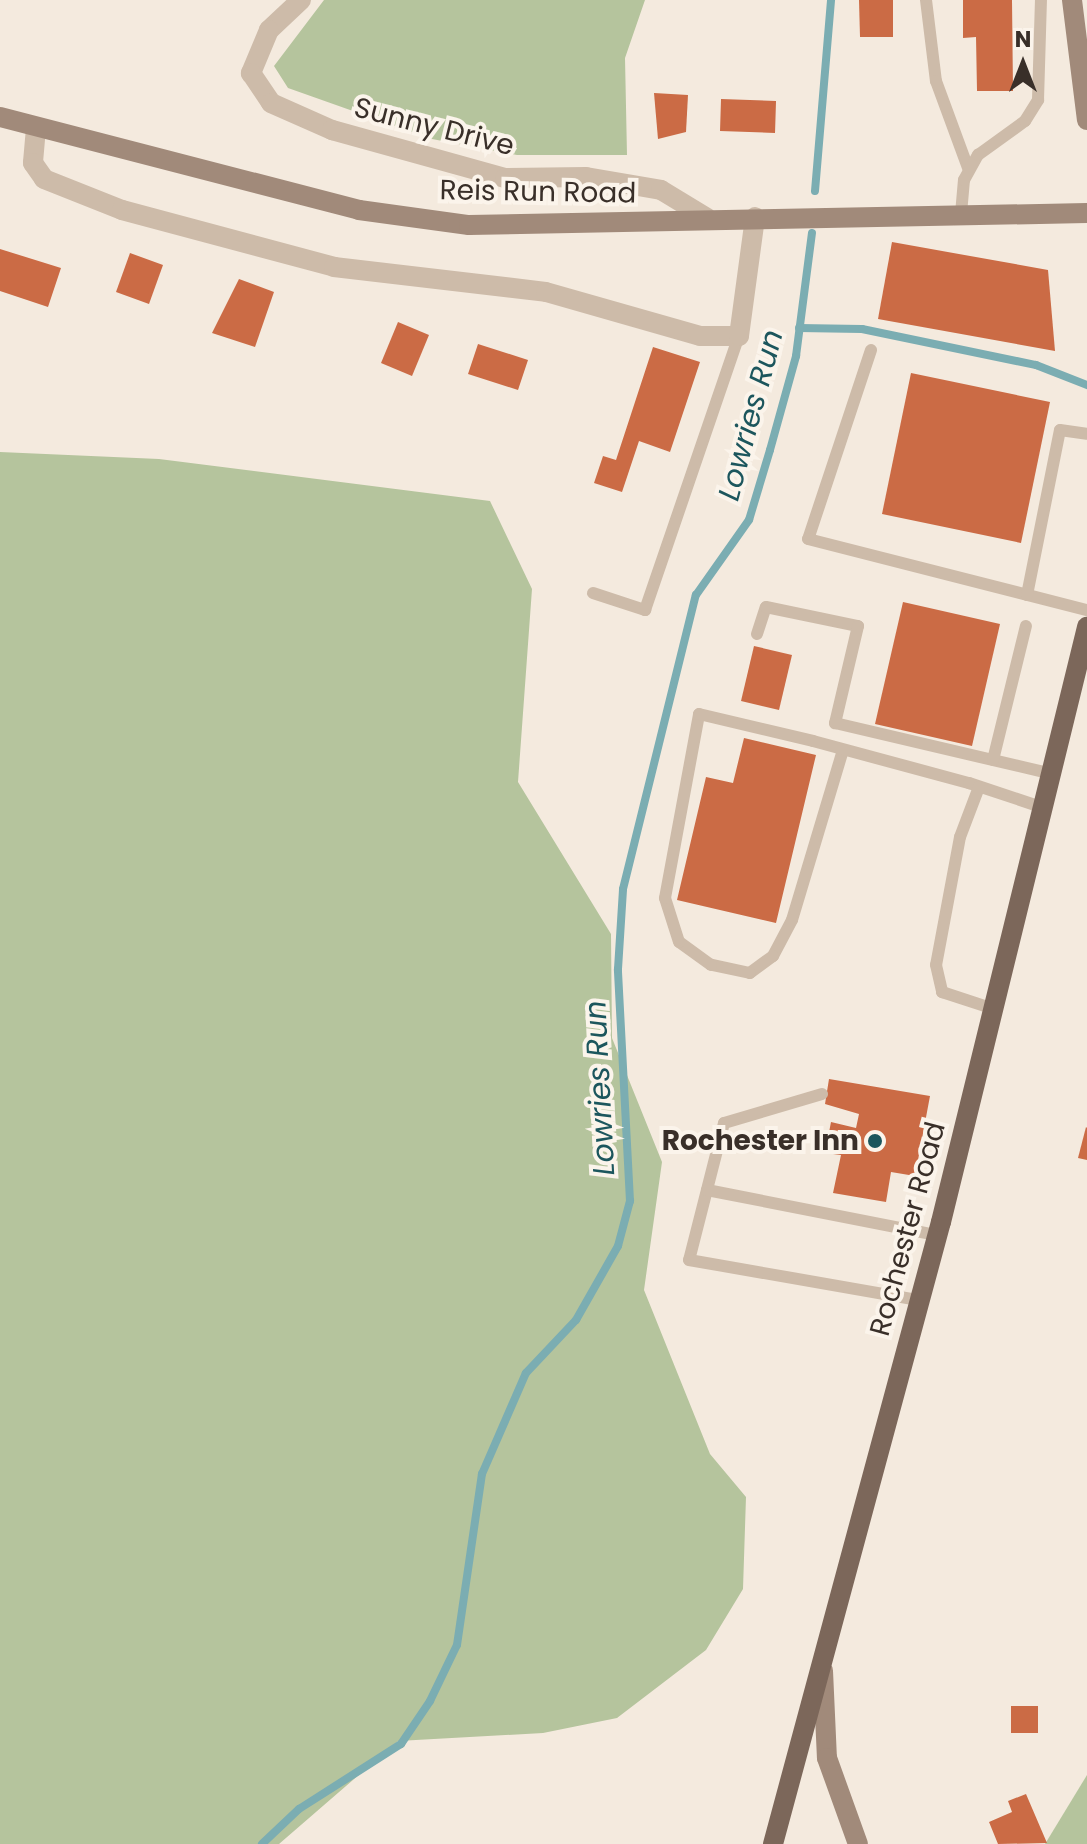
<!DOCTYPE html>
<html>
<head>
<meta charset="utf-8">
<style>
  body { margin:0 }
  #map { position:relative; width:1087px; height:1844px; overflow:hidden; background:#f4eade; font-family:Poppins,sans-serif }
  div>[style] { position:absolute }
  .green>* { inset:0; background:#b5c49d }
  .stream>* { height:8px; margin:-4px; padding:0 4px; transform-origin:4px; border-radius:4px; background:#7badb2 }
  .building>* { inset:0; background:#cb6b45 }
  .lane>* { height:12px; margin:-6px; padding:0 6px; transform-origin:6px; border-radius:6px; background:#cdbba9 }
  .street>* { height:20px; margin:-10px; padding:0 10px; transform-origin:10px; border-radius:10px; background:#cdbba9 }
  .secondary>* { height:20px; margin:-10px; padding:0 10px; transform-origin:10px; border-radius:10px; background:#a18a7a }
  .primary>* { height:20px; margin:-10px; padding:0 10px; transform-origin:10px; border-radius:10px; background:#7c675a }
  .dots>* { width:22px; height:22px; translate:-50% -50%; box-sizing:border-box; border:4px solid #fbf4eb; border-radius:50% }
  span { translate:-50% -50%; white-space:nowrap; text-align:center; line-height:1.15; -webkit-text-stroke:8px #fbf4eb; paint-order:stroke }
  .street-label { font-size:28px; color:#392f29 }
  .poi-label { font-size:28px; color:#392f29; font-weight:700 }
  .right { translate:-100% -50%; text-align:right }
  .water-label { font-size:30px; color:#1c565d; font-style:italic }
  .north { position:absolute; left:983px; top:24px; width:80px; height:80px; -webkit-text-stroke:6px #fbf4eb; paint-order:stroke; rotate:0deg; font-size:22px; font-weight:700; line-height:32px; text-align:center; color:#392f29 }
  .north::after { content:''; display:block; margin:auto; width:28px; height:36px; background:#392f29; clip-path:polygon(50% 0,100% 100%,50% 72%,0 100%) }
</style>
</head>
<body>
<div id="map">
  <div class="green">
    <i style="clip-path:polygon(324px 0,645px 0,625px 58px,627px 155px,517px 155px,432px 139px,288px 88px,274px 66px)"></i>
    <i style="clip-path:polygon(0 452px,159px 459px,490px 501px,532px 589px,518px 782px,611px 934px,612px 1038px,662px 1162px,644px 1290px,710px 1454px,746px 1497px,743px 1589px,706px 1650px,617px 1718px,543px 1733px,398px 1741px,279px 1844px,0 1844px)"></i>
    <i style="clip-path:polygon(1087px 1775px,1087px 1844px,1045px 1844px)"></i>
  </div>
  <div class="stream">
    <i style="left:815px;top:191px;width:192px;rotate:-85.2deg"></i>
    <i style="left:799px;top:328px;width:63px;rotate:0.9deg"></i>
    <i style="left:862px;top:329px;width:178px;rotate:11.7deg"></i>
    <i style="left:1036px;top:365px;width:55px;rotate:21.4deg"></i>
    <i style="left:262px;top:1844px;width:51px;rotate:-43.4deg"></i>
    <i style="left:299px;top:1809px;width:121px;rotate:-32.5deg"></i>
    <i style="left:401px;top:1744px;width:52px;rotate:-56deg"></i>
    <i style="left:430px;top:1701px;width:62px;rotate:-64.3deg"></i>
    <i style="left:457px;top:1645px;width:173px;rotate:-81.7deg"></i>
    <i style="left:482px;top:1474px;width:110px;rotate:-66.5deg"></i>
    <i style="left:526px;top:1373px;width:73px;rotate:-46.7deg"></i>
    <i style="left:576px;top:1320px;width:85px;rotate:-60.4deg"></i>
    <i style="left:618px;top:1246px;width:47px;rotate:-75.1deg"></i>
    <i style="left:630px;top:1201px;width:232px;rotate:-93deg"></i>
    <i style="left:618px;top:969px;width:80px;rotate:-86.4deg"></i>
    <i style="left:623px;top:889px;width:303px;rotate:-76.1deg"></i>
    <i style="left:696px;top:595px;width:92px;rotate:-54.8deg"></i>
    <i style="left:749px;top:520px;width:73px;rotate:-73.3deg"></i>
    <i style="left:770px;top:450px;width:98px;rotate:-74.5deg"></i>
    <i style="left:796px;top:356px;width:124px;rotate:-82.6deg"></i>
  </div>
  <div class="building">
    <i style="clip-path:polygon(859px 0,893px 0,893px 37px,860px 37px)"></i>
    <i style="clip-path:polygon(963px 0,1012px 0,1013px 91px,977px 91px,976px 37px,963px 38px)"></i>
    <i style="clip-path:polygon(654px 93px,688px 95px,686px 132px,658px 139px)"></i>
    <i style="clip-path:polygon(721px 99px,776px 101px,775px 133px,720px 131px)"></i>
    <i style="clip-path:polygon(892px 242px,1048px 270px,1055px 351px,878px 319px)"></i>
    <i style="clip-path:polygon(0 249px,61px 268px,48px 307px,0 291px)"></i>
    <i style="clip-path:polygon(130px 253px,163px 265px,149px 304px,116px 292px)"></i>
    <i style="clip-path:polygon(239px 279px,274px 292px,255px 347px,212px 333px)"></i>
    <i style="clip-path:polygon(398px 322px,429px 335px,412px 376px,381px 363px)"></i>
    <i style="clip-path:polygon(478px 344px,528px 360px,518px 390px,468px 374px)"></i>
    <i style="clip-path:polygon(653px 347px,700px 362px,670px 452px,639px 441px,622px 492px,594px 483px,603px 456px,616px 460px)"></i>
    <i style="clip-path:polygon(911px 373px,1050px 402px,1021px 543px,882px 514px)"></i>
    <i style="clip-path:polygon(903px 602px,1000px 624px,972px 746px,875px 724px)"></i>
    <i style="clip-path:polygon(754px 646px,792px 655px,779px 710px,741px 701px)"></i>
    <i style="clip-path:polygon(744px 738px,816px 755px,776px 923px,677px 900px,706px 777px,733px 783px)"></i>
    <i style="clip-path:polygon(829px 1079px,930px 1096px,915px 1176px,891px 1172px,886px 1202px,833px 1193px,841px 1155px,825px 1153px,831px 1122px,856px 1128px,859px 1114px,825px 1104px)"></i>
    <i style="clip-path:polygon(1086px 1127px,1087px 1128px,1087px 1160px,1078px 1158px)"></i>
    <i style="clip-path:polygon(1011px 1706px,1038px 1706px,1038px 1733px,1011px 1733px)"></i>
    <i style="clip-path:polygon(1026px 1794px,1047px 1843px,998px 1844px,989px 1822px,1012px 1812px,1008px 1801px)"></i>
  </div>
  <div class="lane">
    <i style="left:926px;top:0;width:82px;rotate:83deg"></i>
    <i style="left:936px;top:81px;width:93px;rotate:69.8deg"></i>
    <i style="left:961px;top:214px;width:34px;rotate:-85deg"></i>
    <i style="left:964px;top:180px;width:29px;rotate:-61deg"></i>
    <i style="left:978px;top:155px;width:58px;rotate:-35.9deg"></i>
    <i style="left:1025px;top:121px;width:25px;rotate:-58deg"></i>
    <i style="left:1038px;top:100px;width:100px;rotate:-88.3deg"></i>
    <i style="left:871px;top:350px;width:199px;rotate:108.4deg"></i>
    <i style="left:808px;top:539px;width:288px;rotate:14.3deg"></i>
    <i style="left:593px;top:593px;width:55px;rotate:18.1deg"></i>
    <i style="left:645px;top:610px;width:290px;rotate:-71.1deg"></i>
    <i style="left:1027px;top:595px;width:168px;rotate:-78.7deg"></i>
    <i style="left:1060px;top:430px;width:27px;rotate:8deg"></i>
    <i style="left:757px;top:634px;width:28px;rotate:-72deg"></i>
    <i style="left:766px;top:607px;width:94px;rotate:11.7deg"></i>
    <i style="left:858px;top:626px;width:100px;rotate:103.3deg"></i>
    <i style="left:835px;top:723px;width:223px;rotate:13.2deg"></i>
    <i style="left:843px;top:750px;width:177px;rotate:106.7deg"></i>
    <i style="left:792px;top:920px;width:41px;rotate:117.8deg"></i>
    <i style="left:773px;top:956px;width:29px;rotate:144deg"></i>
    <i style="left:750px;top:973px;width:40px;rotate:-168deg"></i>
    <i style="left:711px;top:965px;width:39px;rotate:-144deg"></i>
    <i style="left:679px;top:942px;width:46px;rotate:-107.7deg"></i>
    <i style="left:665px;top:898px;width:187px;rotate:-79.5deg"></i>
    <i style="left:699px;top:714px;width:117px;rotate:13.3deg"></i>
    <i style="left:813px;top:741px;width:162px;rotate:15.1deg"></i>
    <i style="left:969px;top:783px;width:79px;rotate:18.4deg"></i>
    <i style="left:993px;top:760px;width:138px;rotate:-76.2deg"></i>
    <i style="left:979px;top:787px;width:53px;rotate:110.8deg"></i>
    <i style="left:960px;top:837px;width:130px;rotate:100.6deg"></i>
    <i style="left:936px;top:965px;width:28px;rotate:77deg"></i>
    <i style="left:942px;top:992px;width:55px;rotate:18.1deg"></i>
    <i style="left:822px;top:1094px;width:102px;rotate:163.5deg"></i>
    <i style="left:724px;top:1123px;width:141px;rotate:104.3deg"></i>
    <i style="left:689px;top:1260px;width:233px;rotate:9.9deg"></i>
    <i style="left:707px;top:1190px;width:234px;rotate:11.1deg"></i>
  </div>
  <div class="street">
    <i style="left:301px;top:0;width:44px;rotate:136.8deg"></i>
    <i style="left:269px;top:30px;width:47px;rotate:112.7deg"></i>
    <i style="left:251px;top:73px;width:36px;rotate:56deg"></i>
    <i style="left:271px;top:103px;width:67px;rotate:23.9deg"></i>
    <i style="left:332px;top:130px;width:180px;rotate:15.5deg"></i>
    <i style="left:505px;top:178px;width:81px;rotate:-0.7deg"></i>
    <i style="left:586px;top:177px;width:76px;rotate:9.8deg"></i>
    <i style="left:661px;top:190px;width:54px;rotate:31.3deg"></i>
    <i style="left:36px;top:128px;width:35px;rotate:95deg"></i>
    <i style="left:33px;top:163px;width:19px;rotate:55deg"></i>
    <i style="left:44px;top:179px;width:84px;rotate:21.7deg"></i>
    <i style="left:122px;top:210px;width:220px;rotate:15deg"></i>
    <i style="left:334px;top:267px;width:213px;rotate:6.7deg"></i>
    <i style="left:546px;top:292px;width:160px;rotate:15.9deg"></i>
    <i style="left:700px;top:336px;width:39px"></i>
    <i style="left:739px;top:336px;width:120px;rotate:-82.3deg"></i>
  </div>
  <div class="secondary">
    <i style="left:1072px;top:0;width:121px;rotate:82.9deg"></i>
    <i style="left:0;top:117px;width:371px;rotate:14.5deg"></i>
    <i style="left:359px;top:210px;width:111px;rotate:7.8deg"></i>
    <i style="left:469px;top:225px;width:618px;rotate:-1.11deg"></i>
    <i style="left:823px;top:1671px;width:87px;rotate:87.4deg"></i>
    <i style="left:827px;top:1758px;width:91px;rotate:70.2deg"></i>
  </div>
  <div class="primary">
    <i style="left:773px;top:1844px;width:644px;rotate:-74.89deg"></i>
    <i style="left:941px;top:1222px;width:613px;rotate:-76.21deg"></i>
  </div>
  <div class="dots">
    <i style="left:875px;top:1141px;background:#1c565d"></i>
  </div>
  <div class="street-label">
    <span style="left:434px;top:127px;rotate:14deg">Sunny Drive</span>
    <span style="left:538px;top:192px;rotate:1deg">Reis Run Road</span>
    <span style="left:908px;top:1229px;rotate:-75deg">Rochester Road</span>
  </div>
  <div class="poi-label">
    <span class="right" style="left:859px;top:1141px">Rochester Inn</span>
  </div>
  <div class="water-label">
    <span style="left:751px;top:415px;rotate:-75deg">Lowries Run</span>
    <span style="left:600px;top:1088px;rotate:-93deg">Lowries Run</span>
  </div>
  <div class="north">N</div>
</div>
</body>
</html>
